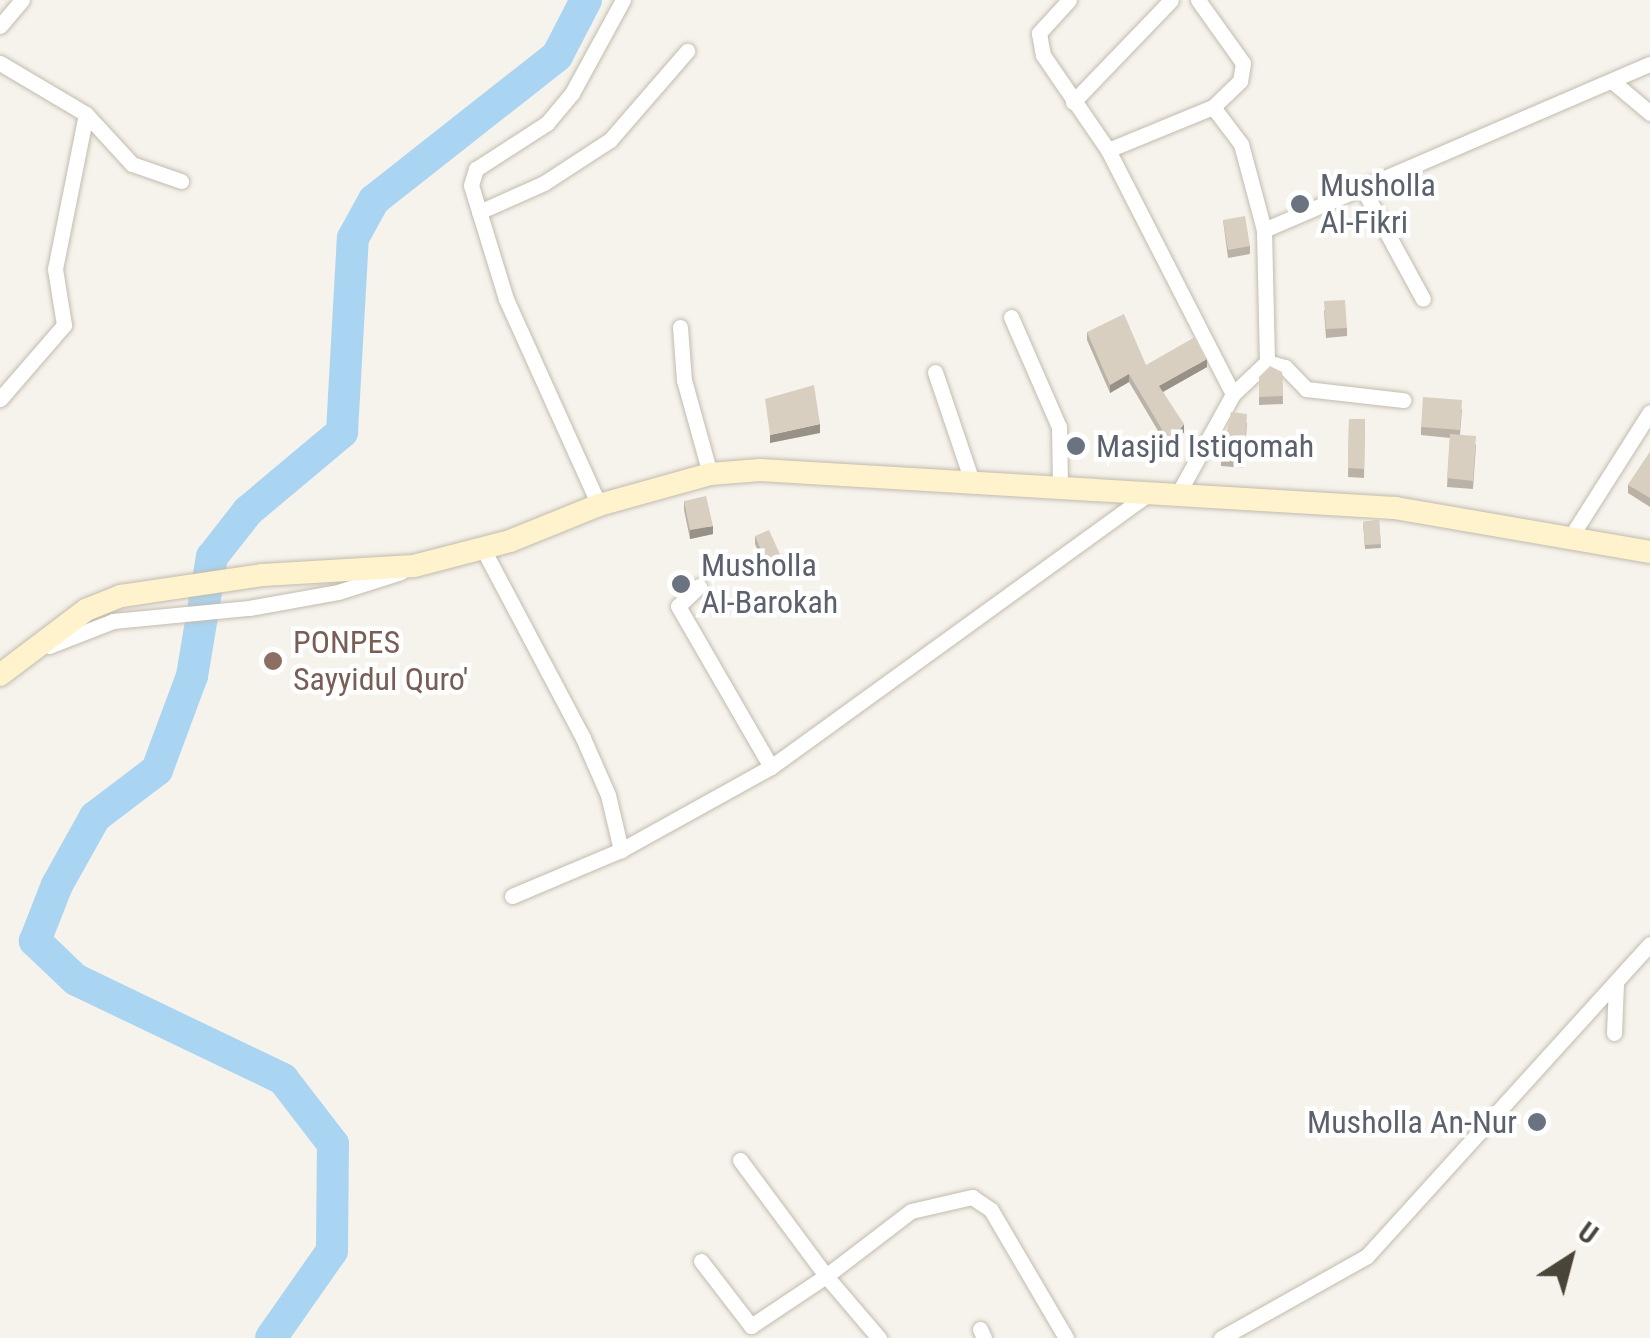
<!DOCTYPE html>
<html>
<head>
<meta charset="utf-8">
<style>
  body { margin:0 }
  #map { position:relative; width:1650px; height:1338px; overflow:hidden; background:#f6f3ec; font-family:"Roboto Condensed",sans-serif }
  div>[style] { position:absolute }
  .river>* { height:32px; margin:-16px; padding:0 16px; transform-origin:16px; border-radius:16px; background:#a9d4f2 }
  .roads { filter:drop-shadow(0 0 2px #c2bbae) drop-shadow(0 0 2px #c2bbae) }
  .street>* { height:15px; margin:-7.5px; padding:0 7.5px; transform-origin:7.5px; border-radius:7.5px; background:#fff }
  .secondary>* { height:22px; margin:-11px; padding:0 11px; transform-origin:11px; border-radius:11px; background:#fff3cd }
  .wall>* { inset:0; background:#bab2a6 }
  .shaded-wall>* { inset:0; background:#979187 }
  .building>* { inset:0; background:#d8cfc1 }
  .dots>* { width:28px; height:28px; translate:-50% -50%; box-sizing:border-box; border:5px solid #fff; border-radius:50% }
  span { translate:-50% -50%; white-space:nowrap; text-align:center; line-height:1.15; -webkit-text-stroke:9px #fff; paint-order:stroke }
  .worship-label { font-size:32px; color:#5b616d }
  .left { translate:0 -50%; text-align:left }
  .right { translate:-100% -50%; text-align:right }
  .education-label { font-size:32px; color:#785e54 }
  .north { position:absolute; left:1520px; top:1208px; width:100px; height:100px; -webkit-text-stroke:8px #fff; paint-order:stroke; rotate:36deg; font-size:28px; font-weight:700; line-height:40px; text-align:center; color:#4b4439 }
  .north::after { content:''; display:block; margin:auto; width:35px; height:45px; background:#4b4439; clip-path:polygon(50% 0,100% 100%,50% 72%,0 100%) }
</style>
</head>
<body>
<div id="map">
  <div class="river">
    <i style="left:271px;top:1338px;width:106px;rotate:-55deg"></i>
    <i style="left:332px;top:1251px;width:107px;rotate:-89.5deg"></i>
    <i style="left:333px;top:1144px;width:82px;rotate:-127.6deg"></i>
    <i style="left:283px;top:1079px;width:229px;rotate:-154.4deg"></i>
    <i style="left:76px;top:980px;width:57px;rotate:-136.4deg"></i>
    <i style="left:35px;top:941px;width:60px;rotate:-68.6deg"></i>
    <i style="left:57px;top:885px;width:78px;rotate:-60.8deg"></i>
    <i style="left:95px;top:817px;width:78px;rotate:-37.2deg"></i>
    <i style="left:157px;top:770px;width:100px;rotate:-69.6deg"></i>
    <i style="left:192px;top:676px;width:121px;rotate:-80.5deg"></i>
    <i style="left:212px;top:557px;width:58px;rotate:-52deg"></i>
    <i style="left:248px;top:511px;width:123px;rotate:-40deg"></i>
    <i style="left:342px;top:432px;width:194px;rotate:-86.8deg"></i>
    <i style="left:353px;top:238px;width:43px;rotate:-61.1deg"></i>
    <i style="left:374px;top:200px;width:233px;rotate:-38.2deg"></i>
    <i style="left:557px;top:56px;width:63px;rotate:-62.6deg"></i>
  </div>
  <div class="roads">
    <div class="street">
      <i style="left:1069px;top:0;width:45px;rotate:132.3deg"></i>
      <i style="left:1039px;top:33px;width:22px;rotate:80deg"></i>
      <i style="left:1043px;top:55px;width:115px;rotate:55.6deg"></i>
      <i style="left:1108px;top:150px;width:274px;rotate:62.9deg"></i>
      <i style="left:1198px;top:0;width:77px;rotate:54.5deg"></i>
      <i style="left:1243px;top:63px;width:18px;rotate:99deg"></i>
      <i style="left:1240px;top:81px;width:37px;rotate:136deg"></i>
      <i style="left:1213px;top:107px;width:46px;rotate:52.9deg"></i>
      <i style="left:1241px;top:144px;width:89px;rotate:75deg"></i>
      <i style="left:0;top:26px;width:34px;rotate:-50deg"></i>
      <i style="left:0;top:63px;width:100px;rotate:30.7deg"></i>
      <i style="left:86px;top:114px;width:68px;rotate:47.4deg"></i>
      <i style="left:132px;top:164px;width:52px;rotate:19.1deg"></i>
      <i style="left:1612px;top:81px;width:50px;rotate:40.1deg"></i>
      <i style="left:1073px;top:102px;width:141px;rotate:-46.1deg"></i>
      <i style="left:1108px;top:150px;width:113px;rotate:-22.3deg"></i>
      <i style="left:1363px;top:189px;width:125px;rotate:61.4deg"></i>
      <i style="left:479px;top:212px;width:71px;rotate:-24deg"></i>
      <i style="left:544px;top:183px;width:79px;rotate:-33.1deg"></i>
      <i style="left:610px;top:140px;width:118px;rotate:-49.1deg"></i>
      <i style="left:1011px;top:317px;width:120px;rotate:66.4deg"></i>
      <i style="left:1059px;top:427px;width:59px;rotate:89deg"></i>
      <i style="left:680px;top:327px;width:53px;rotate:85.7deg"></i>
      <i style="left:684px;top:380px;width:98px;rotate:74.5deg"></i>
      <i style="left:1267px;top:362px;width:19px;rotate:16deg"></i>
      <i style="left:1285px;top:367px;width:30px;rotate:46deg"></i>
      <i style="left:1306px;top:389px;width:98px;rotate:6.5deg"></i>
      <i style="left:935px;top:372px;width:115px;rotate:71.3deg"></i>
      <i style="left:0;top:399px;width:98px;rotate:-49.1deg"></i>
      <i style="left:64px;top:325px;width:57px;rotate:-99.1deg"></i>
      <i style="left:55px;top:269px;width:158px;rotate:-78.7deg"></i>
      <i style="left:1179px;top:492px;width:112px;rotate:-61.1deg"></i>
      <i style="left:1233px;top:394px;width:47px;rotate:-43.3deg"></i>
      <i style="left:1267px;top:362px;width:132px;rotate:-91.3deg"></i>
      <i style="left:1264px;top:230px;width:420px;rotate:-23.3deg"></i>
      <i style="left:599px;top:505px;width:226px;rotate:-114.3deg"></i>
      <i style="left:506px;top:299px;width:119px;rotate:-107.1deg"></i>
      <i style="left:471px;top:185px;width:17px;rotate:-73deg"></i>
      <i style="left:476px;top:169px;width:85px;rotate:-32.9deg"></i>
      <i style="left:547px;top:123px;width:39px;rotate:-50deg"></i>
      <i style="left:572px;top:93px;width:106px;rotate:-61.3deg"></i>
      <i style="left:1570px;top:538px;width:149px;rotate:-57.6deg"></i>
      <i style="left:483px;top:549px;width:214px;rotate:62.1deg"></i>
      <i style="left:583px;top:738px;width:62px;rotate:66.3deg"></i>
      <i style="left:608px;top:795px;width:57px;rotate:76.7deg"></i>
      <i style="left:699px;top:586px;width:29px;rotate:136deg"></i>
      <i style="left:678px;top:606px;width:186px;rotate:60deg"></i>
      <i style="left:49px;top:646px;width:69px;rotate:-21.3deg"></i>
      <i style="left:113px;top:621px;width:137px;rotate:-5.5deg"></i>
      <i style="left:249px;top:608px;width:90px;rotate:-10.2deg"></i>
      <i style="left:338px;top:592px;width:66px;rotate:-17.6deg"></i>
      <i style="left:512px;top:896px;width:118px;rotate:-22.9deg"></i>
      <i style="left:621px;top:850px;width:171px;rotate:-29deg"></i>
      <i style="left:771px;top:767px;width:467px;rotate:-35.9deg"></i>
      <i style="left:1614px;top:1033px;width:50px;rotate:-87.7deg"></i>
      <i style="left:740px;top:1160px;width:144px;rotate:53.4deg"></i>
      <i style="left:826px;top:1276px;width:107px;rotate:-37.4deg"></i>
      <i style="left:911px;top:1211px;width:63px;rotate:-12.9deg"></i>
      <i style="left:972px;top:1197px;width:23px;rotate:34deg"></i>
      <i style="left:991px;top:1210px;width:148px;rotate:59.6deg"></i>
      <i style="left:701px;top:1261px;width:82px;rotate:52.4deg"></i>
      <i style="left:751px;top:1326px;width:90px;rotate:-33.7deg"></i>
      <i style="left:826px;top:1276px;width:82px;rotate:49.5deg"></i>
      <i style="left:980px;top:1329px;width:10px;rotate:66deg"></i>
      <i style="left:1221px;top:1338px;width:167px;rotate:-29.3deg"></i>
      <i style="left:1367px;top:1256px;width:421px;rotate:-47.8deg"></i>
    </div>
    <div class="secondary">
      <i style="left:0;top:675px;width:108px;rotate:-37.1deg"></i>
      <i style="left:86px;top:610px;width:38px;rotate:-22deg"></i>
      <i style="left:121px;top:596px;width:144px;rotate:-8.4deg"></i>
      <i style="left:263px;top:575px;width:151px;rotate:-3.4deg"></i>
      <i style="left:414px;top:566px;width:99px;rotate:-14.6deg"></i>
      <i style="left:510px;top:541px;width:96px;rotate:-22deg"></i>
      <i style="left:599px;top:505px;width:115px;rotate:-15.6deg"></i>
      <i style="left:710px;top:474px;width:50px;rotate:-4.6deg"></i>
      <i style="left:760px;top:470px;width:636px;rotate:3.42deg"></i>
      <i style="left:1395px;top:508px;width:259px;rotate:9.8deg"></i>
    </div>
  </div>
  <div class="wall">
    <i style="clip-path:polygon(1223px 220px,1250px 246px,1250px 254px,1228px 258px)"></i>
    <i style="clip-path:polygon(1324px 310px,1347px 328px,1347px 336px,1326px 338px)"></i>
    <i style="clip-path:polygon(1087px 332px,1146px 365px,1207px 367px,1163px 392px,1184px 432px,1170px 451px,1129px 382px,1110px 393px,1087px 340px)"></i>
    <i style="clip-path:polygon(1282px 372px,1283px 404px,1259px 405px,1259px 377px)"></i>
    <i style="clip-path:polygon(1462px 409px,1460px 435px,1476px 445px,1473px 489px,1447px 487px,1450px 438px,1421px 435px,1421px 427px)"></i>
    <i style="clip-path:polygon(1349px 419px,1365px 419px,1364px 478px,1348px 477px)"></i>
    <i style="clip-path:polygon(1247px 422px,1244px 468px,1221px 466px,1221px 458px)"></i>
    <i style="clip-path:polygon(1650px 452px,1650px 507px,1628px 493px,1628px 485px)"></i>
    <i style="clip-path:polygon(684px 501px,713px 534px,690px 539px,684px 510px)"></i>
    <i style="clip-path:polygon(1379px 520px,1381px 548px,1365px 549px,1363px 522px)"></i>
    <i style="clip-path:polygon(755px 536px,783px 570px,768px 576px,755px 544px)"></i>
  </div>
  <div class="shaded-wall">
    <i style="clip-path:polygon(1207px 359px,1207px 367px,1159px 394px,1159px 386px)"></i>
    <i style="clip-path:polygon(1129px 374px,1129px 382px,1110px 393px,1110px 385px)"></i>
    <i style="clip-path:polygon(820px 424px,820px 433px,770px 443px,770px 435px)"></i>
    <i style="clip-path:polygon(1184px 424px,1184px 432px,1170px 451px,1170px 443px)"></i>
    <i style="clip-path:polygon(713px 526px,713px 534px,690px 539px,690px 530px)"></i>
    <i style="clip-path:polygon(783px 561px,783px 570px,768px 576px,768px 567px)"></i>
  </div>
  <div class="building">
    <i style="clip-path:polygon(1245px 216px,1250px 246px,1228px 250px,1223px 220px)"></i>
    <i style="clip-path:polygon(1345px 300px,1347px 328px,1326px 329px,1324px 301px)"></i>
    <i style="clip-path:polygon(1124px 314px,1146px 365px,1195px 337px,1207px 359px,1159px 386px,1184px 424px,1170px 443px,1129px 374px,1110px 385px,1087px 332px)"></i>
    <i style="clip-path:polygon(1270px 366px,1282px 372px,1283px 396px,1259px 397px,1259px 377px)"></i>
    <i style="clip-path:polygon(814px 385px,820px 424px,770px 435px,765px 399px)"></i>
    <i style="clip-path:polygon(1423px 397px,1462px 400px,1460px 430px,1421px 427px)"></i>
    <i style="clip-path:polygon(1231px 412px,1247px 414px,1244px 459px,1221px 458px)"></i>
    <i style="clip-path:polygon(1349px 419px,1365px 419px,1364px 469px,1348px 468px)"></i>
    <i style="clip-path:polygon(1450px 434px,1476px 436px,1473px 481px,1447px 478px)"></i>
    <i style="clip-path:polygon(1650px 452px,1650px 498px,1628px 485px)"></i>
    <i style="clip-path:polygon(706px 496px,713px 526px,690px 530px,684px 501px)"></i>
    <i style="clip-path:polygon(1379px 520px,1381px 544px,1365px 545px,1363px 522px)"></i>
    <i style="clip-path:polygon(769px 530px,783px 561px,768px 567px,755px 536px)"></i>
  </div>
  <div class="dots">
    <i style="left:1300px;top:204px;background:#6b7280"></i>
    <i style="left:1076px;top:446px;background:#6b7280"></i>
    <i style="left:681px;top:584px;background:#6b7280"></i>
    <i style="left:273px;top:661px;background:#8d6e63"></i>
    <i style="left:1537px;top:1122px;background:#6b7280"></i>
  </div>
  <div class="worship-label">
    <span class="left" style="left:1320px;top:204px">Musholla<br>Al-Fikri</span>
    <span class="left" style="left:1096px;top:446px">Masjid Istiqomah</span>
    <span class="left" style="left:701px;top:584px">Musholla<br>Al-Barokah</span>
    <span class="right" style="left:1517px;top:1122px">Musholla An-Nur</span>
  </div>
  <div class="education-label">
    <span class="left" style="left:293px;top:661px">PONPES<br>Sayyidul Quro'</span>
  </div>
  <div class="north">U</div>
</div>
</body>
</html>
